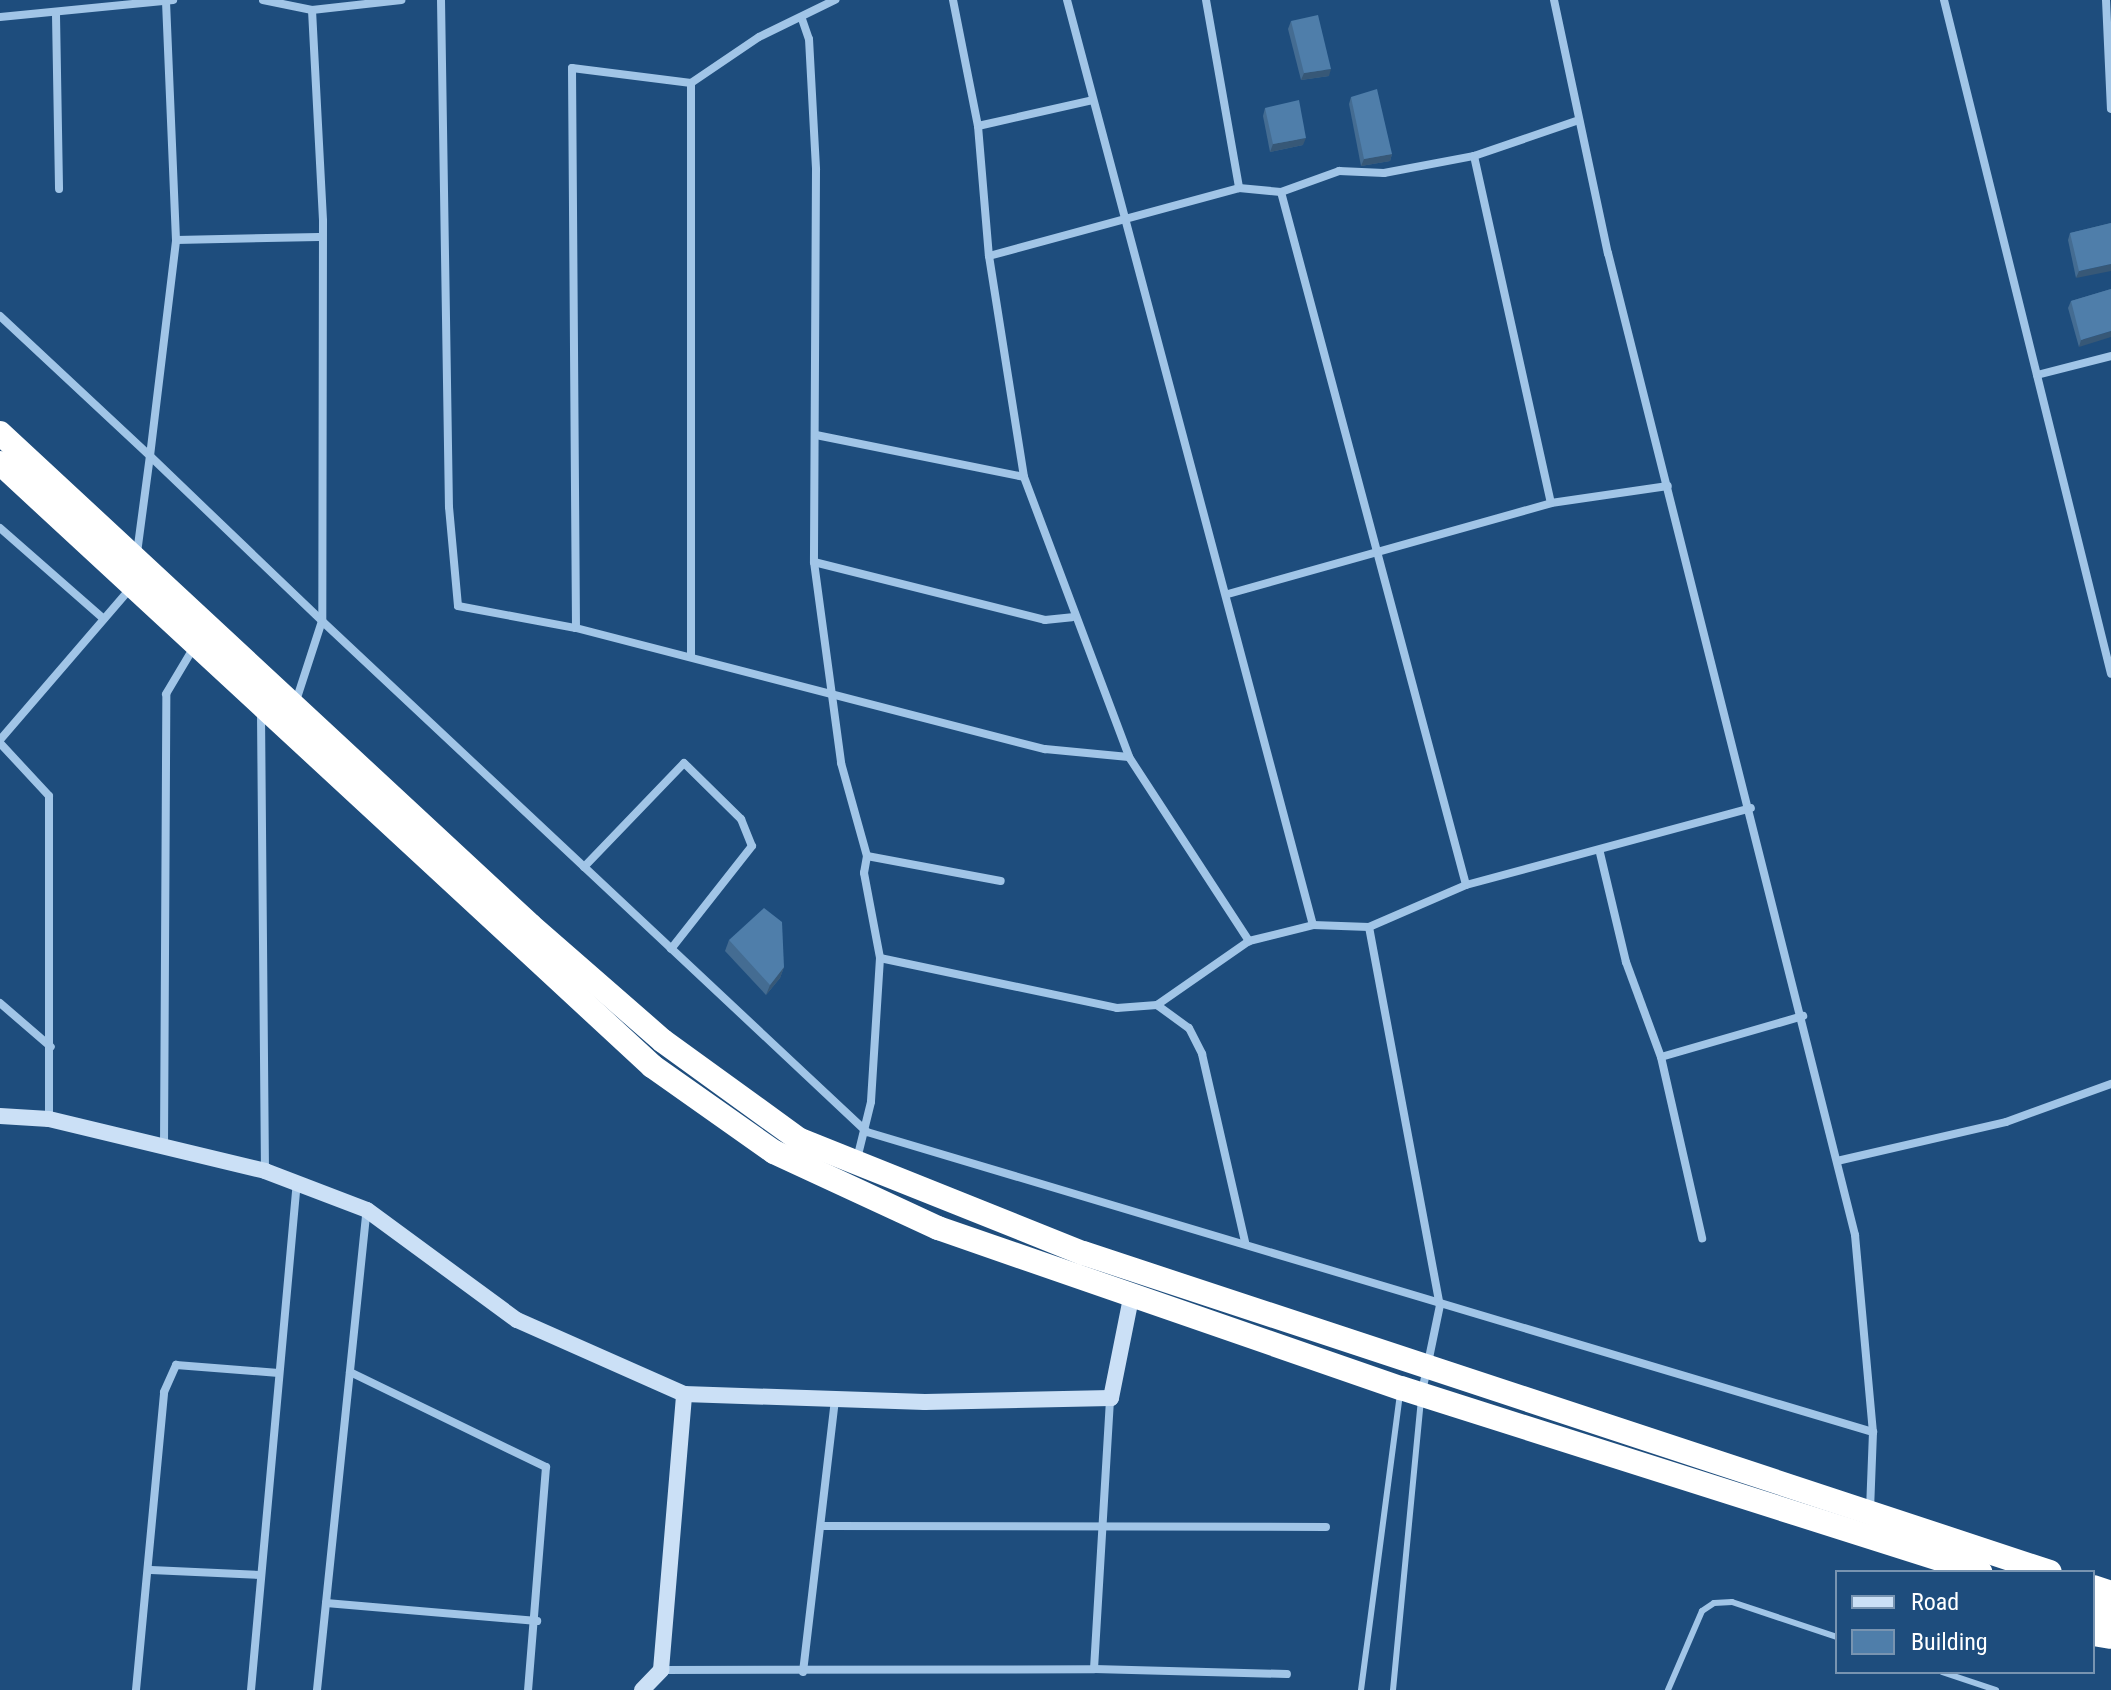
<!DOCTYPE html>
<html>
<head>
<meta charset="utf-8">
<style>
  body { margin:0 }
  #map { position:relative; width:2111px; height:1690px; overflow:hidden; background:#1e4d7d; font-family:"Roboto Condensed",sans-serif }
  div>[style] { position:absolute }
  .lane>* { height:6px; margin:-3px; padding:0 3px; transform-origin:3px; border-radius:3px; background:#a1c5e7 }
  .street>* { height:8px; margin:-4px; padding:0 4px; transform-origin:4px; border-radius:4px; background:#a1c5e7 }
  .secondary>* { height:16px; margin:-8px; padding:0 8px; transform-origin:8px; border-radius:8px; background:#cbe0f6 }
  .highway>* { height:24px; margin:-12px; padding:0 12px; transform-origin:12px; border-radius:12px; background:#fff }
  .wall>* { inset:0; background:#446c92 }
  .shaded-wall>* { inset:0; background:#375877 }
  .building>* { inset:0; background:#4f7eaa }
  span { translate:-50% -50%; white-space:nowrap; text-align:center; line-height:1.15; -webkit-text-stroke:6px #1e4d7d; paint-order:stroke }
  .legend { position:absolute; left:1835px; top:1570px; width:260px; height:104px; box-sizing:border-box; background:#1e4d7d; border:2px solid #7894b1; margin:0; padding:10px 14px; list-style:none; font-size:24px; color:#fff }
  .legend li { display:flex; align-items:center; gap:16px; height:40px }
  .legend b { width:40px; border:2px solid #7894b1 }
</style>
</head>
<body>
<div id="map">
  <div class="lane">
    <i style="left:1942px;top:1672px;width:57px;rotate:18.4deg"></i>
    <i style="left:1361px;top:1690px;width:301px;rotate:-82.5deg"></i>
    <i style="left:1393px;top:1690px;width:291px;rotate:-84.5deg"></i>
    <i style="left:1668px;top:1690px;width:86px;rotate:-66.7deg"></i>
    <i style="left:1702px;top:1611px;width:14px;rotate:-34deg"></i>
    <i style="left:1714px;top:1603px;width:18px;rotate:-3deg"></i>
    <i style="left:1732px;top:1602px;width:111px;rotate:18.4deg"></i>
  </div>
  <div class="street">
    <i style="left:263px;top:0;width:50px;rotate:11.5deg"></i>
    <i style="left:312px;top:10px;width:90px;rotate:-6.4deg"></i>
    <i style="left:441px;top:0;width:507px;rotate:89.1deg"></i>
    <i style="left:449px;top:507px;width:99px;rotate:84.8deg"></i>
    <i style="left:458px;top:606px;width:120px;rotate:10.6deg"></i>
    <i style="left:576px;top:628px;width:484px;rotate:14.5deg"></i>
    <i style="left:1045px;top:749px;width:84px;rotate:5.4deg"></i>
    <i style="left:953px;top:0;width:128px;rotate:78.8deg"></i>
    <i style="left:978px;top:126px;width:130px;rotate:85.2deg"></i>
    <i style="left:989px;top:256px;width:224px;rotate:81deg"></i>
    <i style="left:1024px;top:477px;width:299px;rotate:69.4deg"></i>
    <i style="left:1129px;top:757px;width:220px;rotate:56.9deg"></i>
    <i style="left:1067px;top:0;width:957px;rotate:75.11deg"></i>
    <i style="left:1206px;top:0;width:191px;rotate:80deg"></i>
    <i style="left:1554px;top:0;width:259px;rotate:78deg"></i>
    <i style="left:1608px;top:253px;width:1013px;rotate:75.88deg"></i>
    <i style="left:1855px;top:1235px;width:198px;rotate:84.8deg"></i>
    <i style="left:1873px;top:1432px;width:78px;rotate:92.2deg"></i>
    <i style="left:1944px;top:0;width:694px;rotate:76.08deg"></i>
    <i style="left:2106px;top:0;width:109px;rotate:87.4deg"></i>
    <i style="left:312px;top:10px;width:211px;rotate:87deg"></i>
    <i style="left:323px;top:221px;width:400px;rotate:90.1deg"></i>
    <i style="left:322px;top:621px;width:747px;rotate:43.16deg"></i>
    <i style="left:867px;top:1132px;width:1050px;rotate:16.61deg"></i>
    <i style="left:56px;top:15px;width:174px;rotate:89deg"></i>
    <i style="left:0;top:17px;width:174px;rotate:-5.6deg"></i>
    <i style="left:802px;top:19px;width:21px;rotate:71deg"></i>
    <i style="left:809px;top:39px;width:131px;rotate:86.9deg"></i>
    <i style="left:816px;top:170px;width:392px;rotate:90.3deg"></i>
    <i style="left:814px;top:562px;width:203px;rotate:82.3deg"></i>
    <i style="left:841px;top:763px;width:97px;rotate:74.4deg"></i>
    <i style="left:867px;top:856px;width:17px;rotate:100deg"></i>
    <i style="left:864px;top:873px;width:86px;rotate:79.3deg"></i>
    <i style="left:880px;top:958px;width:144px;rotate:93.6deg"></i>
    <i style="left:871px;top:1102px;width:59px;rotate:103.8deg"></i>
    <i style="left:978px;top:126px;width:114px;rotate:-12.7deg"></i>
    <i style="left:1474px;top:156px;width:355px;rotate:77.5deg"></i>
    <i style="left:1281px;top:192px;width:717px;rotate:75.05deg"></i>
    <i style="left:176px;top:240px;width:143px;rotate:-1.2deg"></i>
    <i style="left:989px;top:256px;width:259px;rotate:-15.2deg"></i>
    <i style="left:1239px;top:188px;width:42px;rotate:5.4deg"></i>
    <i style="left:1281px;top:192px;width:62px;rotate:-19.9deg"></i>
    <i style="left:1339px;top:171px;width:45px;rotate:2.5deg"></i>
    <i style="left:1384px;top:173px;width:92px;rotate:-10.7deg"></i>
    <i style="left:1474px;top:156px;width:111px;rotate:-18.9deg"></i>
    <i style="left:0;top:316px;width:205px;rotate:43deg"></i>
    <i style="left:150px;top:456px;width:218px;rotate:-83.1deg"></i>
    <i style="left:176px;top:240px;width:238px;rotate:-92.4deg"></i>
    <i style="left:2037px;top:375px;width:76px;rotate:-14.4deg"></i>
    <i style="left:816px;top:435px;width:212px;rotate:11.4deg"></i>
    <i style="left:150px;top:456px;width:238px;rotate:43.8deg"></i>
    <i style="left:322px;top:621px;width:84px;rotate:108deg"></i>
    <i style="left:0;top:528px;width:138px;rotate:41.2deg"></i>
    <i style="left:137px;top:553px;width:98px;rotate:-82.4deg"></i>
    <i style="left:814px;top:562px;width:238px;rotate:14.1deg"></i>
    <i style="left:1045px;top:620px;width:27px;rotate:-6deg"></i>
    <i style="left:1228px;top:594px;width:336px;rotate:-15.7deg"></i>
    <i style="left:1551px;top:503px;width:118px;rotate:-8.3deg"></i>
    <i style="left:576px;top:628px;width:560px;rotate:-90.41deg"></i>
    <i style="left:572px;top:68px;width:120px;rotate:7.2deg"></i>
    <i style="left:691px;top:83px;width:82px;rotate:-34.1deg"></i>
    <i style="left:759px;top:37px;width:85px;rotate:-26deg"></i>
    <i style="left:691px;top:656px;width:573px;rotate:-90deg"></i>
    <i style="left:261px;top:714px;width:457px;rotate:89.5deg"></i>
    <i style="left:0;top:740px;width:199px;rotate:-49.3deg"></i>
    <i style="left:0;top:743px;width:72px;rotate:47.2deg"></i>
    <i style="left:49px;top:796px;width:323px;rotate:90deg"></i>
    <i style="left:1600px;top:853px;width:112px;rotate:76.6deg"></i>
    <i style="left:1626px;top:962px;width:101px;rotate:69.8deg"></i>
    <i style="left:1661px;top:1057px;width:186px;rotate:77.2deg"></i>
    <i style="left:867px;top:856px;width:136px;rotate:10.6deg"></i>
    <i style="left:584px;top:867px;width:144px;rotate:-46.1deg"></i>
    <i style="left:684px;top:763px;width:80px;rotate:44.5deg"></i>
    <i style="left:741px;top:819px;width:29px;rotate:68deg"></i>
    <i style="left:752px;top:846px;width:131px;rotate:128.2deg"></i>
    <i style="left:1369px;top:927px;width:385px;rotate:79.4deg"></i>
    <i style="left:1440px;top:1305px;width:89px;rotate:101.7deg"></i>
    <i style="left:880px;top:958px;width:242px;rotate:11.9deg"></i>
    <i style="left:1117px;top:1008px;width:40px;rotate:-4.3deg"></i>
    <i style="left:1157px;top:1005px;width:39px;rotate:36deg"></i>
    <i style="left:1189px;top:1028px;width:29px;rotate:63deg"></i>
    <i style="left:1202px;top:1054px;width:193px;rotate:77.1deg"></i>
    <i style="left:0;top:1003px;width:67px;rotate:40.8deg"></i>
    <i style="left:1157px;top:1005px;width:112px;rotate:-34.8deg"></i>
    <i style="left:1249px;top:941px;width:66px;rotate:-14deg"></i>
    <i style="left:1313px;top:925px;width:56px;rotate:2deg"></i>
    <i style="left:1369px;top:927px;width:106px;rotate:-23.4deg"></i>
    <i style="left:1466px;top:885px;width:295px;rotate:-15.1deg"></i>
    <i style="left:1661px;top:1057px;width:148px;rotate:-16.1deg"></i>
    <i style="left:164px;top:1146px;width:452px;rotate:-89.7deg"></i>
    <i style="left:166px;top:694px;width:55px;rotate:-59.2deg"></i>
    <i style="left:1837px;top:1161px;width:173px;rotate:-13deg"></i>
    <i style="left:2006px;top:1122px;width:112px;rotate:-19.9deg"></i>
    <i style="left:350px;top:1372px;width:218px;rotate:25.9deg"></i>
    <i style="left:546px;top:1467px;width:224px;rotate:94.6deg"></i>
    <i style="left:824px;top:1526px;width:502px;rotate:0.11deg"></i>
    <i style="left:151px;top:1570px;width:110px;rotate:2.6deg"></i>
    <i style="left:326px;top:1603px;width:212px;rotate:4.9deg"></i>
    <i style="left:1094px;top:1669px;width:193px;rotate:1.5deg"></i>
    <i style="left:661px;top:1670px;width:433px;rotate:-0.1deg"></i>
    <i style="left:1094px;top:1669px;width:271px;rotate:-86.6deg"></i>
    <i style="left:803px;top:1672px;width:274px;rotate:-83.3deg"></i>
    <i style="left:136px;top:1690px;width:299px;rotate:-84.6deg"></i>
    <i style="left:164px;top:1392px;width:30px;rotate:-66deg"></i>
    <i style="left:176px;top:1365px;width:103px;rotate:4.4deg"></i>
    <i style="left:251px;top:1690px;width:511px;rotate:-84.84deg"></i>
    <i style="left:317px;top:1690px;width:483px;rotate:-84.1deg"></i>
  </div>
  <div class="secondary">
    <i style="left:0;top:1116px;width:49px;rotate:3.5deg"></i>
    <i style="left:49px;top:1119px;width:222px;rotate:13.5deg"></i>
    <i style="left:265px;top:1171px;width:109px;rotate:20.9deg"></i>
    <i style="left:367px;top:1210px;width:186px;rotate:36.3deg"></i>
    <i style="left:517px;top:1320px;width:183px;rotate:23.9deg"></i>
    <i style="left:684px;top:1394px;width:241px;rotate:1.9deg"></i>
    <i style="left:925px;top:1402px;width:186px;rotate:-1.2deg"></i>
    <i style="left:1111px;top:1398px;width:107px;rotate:-78.7deg"></i>
    <i style="left:642px;top:1690px;width:28px;rotate:-46deg"></i>
    <i style="left:661px;top:1670px;width:277px;rotate:-85.2deg"></i>
  </div>
  <div class="highway">
    <i style="left:0;top:433px;width:723px;rotate:42.87deg"></i>
    <i style="left:530px;top:925px;width:176px;rotate:41.1deg"></i>
    <i style="left:663px;top:1041px;width:169px;rotate:35.9deg"></i>
    <i style="left:800px;top:1140px;width:305px;rotate:21.8deg"></i>
    <i style="left:1083px;top:1253px;width:1018px;rotate:18.26deg"></i>
    <i style="left:0;top:463px;width:888px;rotate:42.76deg"></i>
    <i style="left:652px;top:1066px;width:149px;rotate:35.2deg"></i>
    <i style="left:774px;top:1152px;width:181px;rotate:24.9deg"></i>
    <i style="left:938px;top:1228px;width:490px;rotate:19.1deg"></i>
    <i style="left:1401px;top:1388px;width:608px;rotate:17.63deg"></i>
    <i style="left:2093px;top:1587px;width:19px;rotate:18deg"></i>
    <i style="left:2093px;top:1611px;width:19px;rotate:18deg"></i>
    <i style="left:2093px;top:1634px;width:18px;rotate:9deg"></i>
  </div>
  <div class="wall">
    <i style="clip-path:polygon(1291px 21px,1329px 76px,1301px 80px,1288px 29px)"></i>
    <i style="clip-path:polygon(1351px 97px,1392px 154px,1390px 161px,1361px 166px,1349px 104px)"></i>
    <i style="clip-path:polygon(1265px 108px,1303px 145px,1270px 152px,1263px 116px)"></i>
    <i style="clip-path:polygon(2111px 223px,2076px 278px,2068px 240px,2070px 233px)"></i>
    <i style="clip-path:polygon(2111px 289px,2079px 347px,2068px 308px,2071px 301px)"></i>
    <i style="clip-path:polygon(729px 940px,784px 967px,780px 978px,766px 995px,725px 951px)"></i>
  </div>
  <div class="shaded-wall">
    <i style="clip-path:polygon(1331px 69px,1329px 76px,1301px 80px,1304px 73px)"></i>
    <i style="clip-path:polygon(1306px 138px,1303px 145px,1270px 152px,1273px 144px)"></i>
    <i style="clip-path:polygon(1392px 154px,1390px 161px,1361px 166px,1364px 159px)"></i>
    <i style="clip-path:polygon(2111px 264px,2111px 271px,2076px 278px,2079px 271px)"></i>
    <i style="clip-path:polygon(2111px 331px,2111px 337px,2079px 347px,2081px 340px)"></i>
    <i style="clip-path:polygon(784px 967px,780px 978px,766px 995px,770px 985px)"></i>
  </div>
  <div class="building">
    <i style="clip-path:polygon(1318px 15px,1331px 69px,1304px 73px,1291px 21px)"></i>
    <i style="clip-path:polygon(1377px 89px,1392px 154px,1364px 159px,1351px 97px)"></i>
    <i style="clip-path:polygon(1299px 100px,1306px 138px,1273px 144px,1265px 108px)"></i>
    <i style="clip-path:polygon(2111px 223px,2111px 264px,2079px 271px,2070px 233px)"></i>
    <i style="clip-path:polygon(2111px 289px,2111px 331px,2081px 340px,2071px 301px)"></i>
    <i style="clip-path:polygon(764px 908px,782px 922px,784px 967px,770px 985px,729px 940px)"></i>
  </div>
  <ul class="legend">
  <li><b style="height:10px;background:#cbe0f6"></b>Road</li>
  <li><b style="height:22px;background:#4f7eaa"></b>Building</li>
  </ul>
</div>
</body>
</html>
